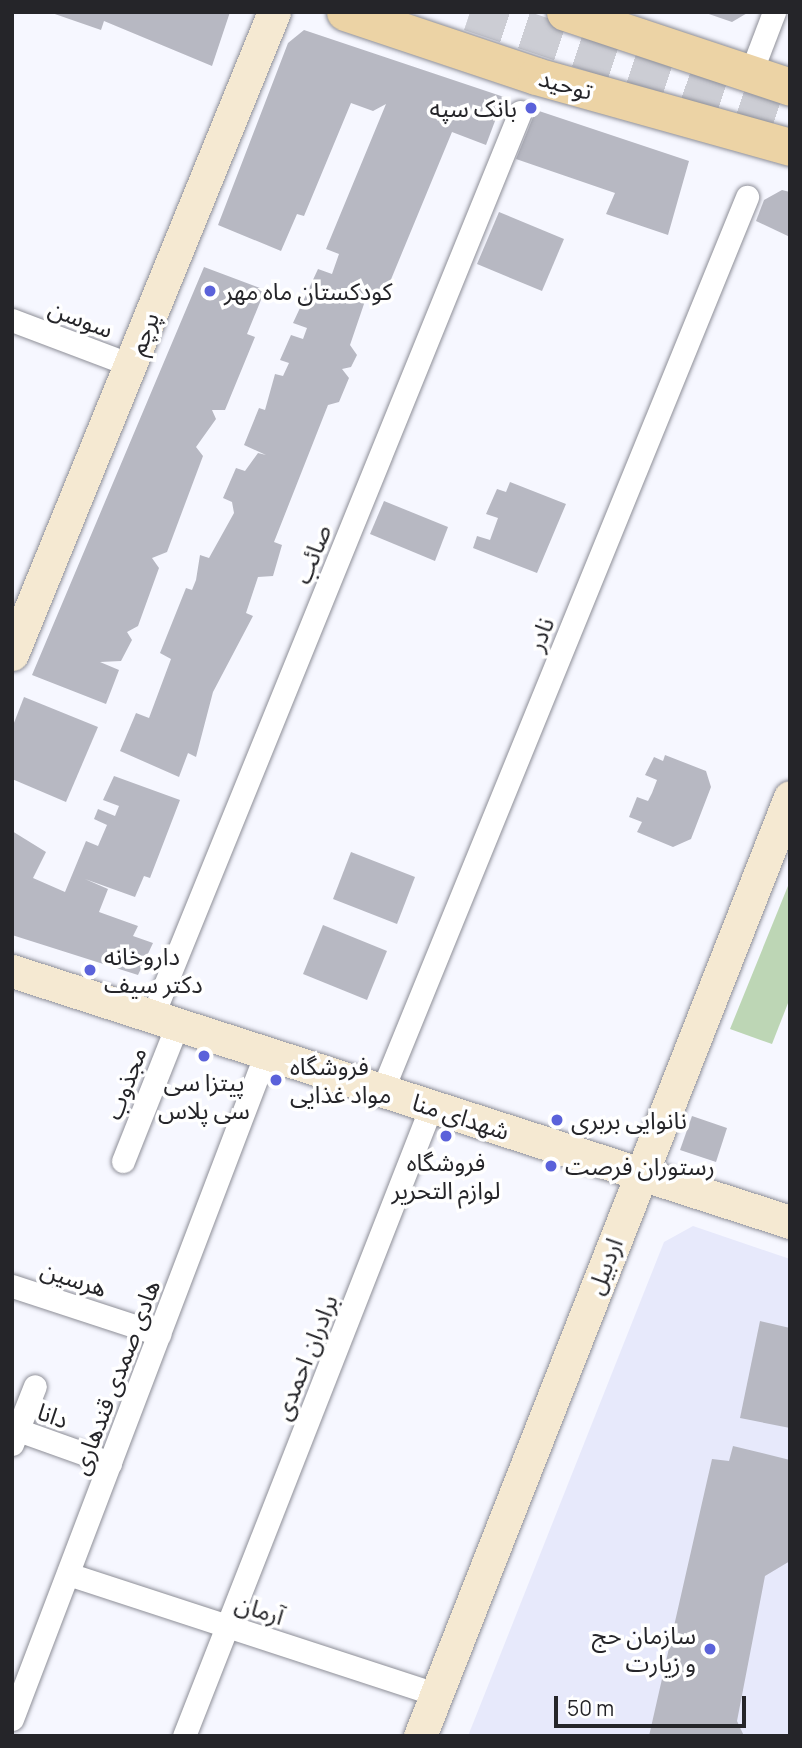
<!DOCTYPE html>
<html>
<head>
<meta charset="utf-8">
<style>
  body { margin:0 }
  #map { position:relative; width:802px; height:1748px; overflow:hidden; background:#f6f7ff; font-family:Manrope,"Noto Sans Arabic",sans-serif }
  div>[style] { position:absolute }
  .built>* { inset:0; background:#e7e9fb }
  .green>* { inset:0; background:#bdd6b5 }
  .building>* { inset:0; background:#b7b8c2 }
  .highway-tunnel>* { height:38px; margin-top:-19px; transform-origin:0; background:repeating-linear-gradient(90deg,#cccdd4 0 38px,transparent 0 57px) }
  .roads { filter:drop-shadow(0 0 2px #8e8f98) drop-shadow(0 0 2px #8e8f98) }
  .street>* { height:23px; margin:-11.5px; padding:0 11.5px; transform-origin:11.5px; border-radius:11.5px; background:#fff }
  .secondary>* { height:33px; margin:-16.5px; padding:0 16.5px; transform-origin:16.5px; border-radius:16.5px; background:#f5e9d2 }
  .primary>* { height:37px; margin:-18.5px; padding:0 18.5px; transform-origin:18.5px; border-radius:18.5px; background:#ecd3a5 }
  .dots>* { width:19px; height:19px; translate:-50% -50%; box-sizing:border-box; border:4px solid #fff; border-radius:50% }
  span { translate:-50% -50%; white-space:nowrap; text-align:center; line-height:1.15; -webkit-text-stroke:7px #fff; paint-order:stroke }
  .street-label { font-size:24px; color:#252529 }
  .poi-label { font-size:24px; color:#252529 }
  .right { translate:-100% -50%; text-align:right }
  .left { translate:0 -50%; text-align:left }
  .frame { position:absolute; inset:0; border:14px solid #252529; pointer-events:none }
  .scale { position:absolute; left:554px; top:1696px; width:192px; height:32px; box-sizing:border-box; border:4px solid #252529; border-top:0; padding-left:9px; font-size:21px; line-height:24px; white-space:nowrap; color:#252529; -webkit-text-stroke:5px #fff; paint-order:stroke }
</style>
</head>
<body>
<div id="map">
  <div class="built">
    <i style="clip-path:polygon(693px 1226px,790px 1259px,790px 1736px,468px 1736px,664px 1242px)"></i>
  </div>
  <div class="green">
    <i style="clip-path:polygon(790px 881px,790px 998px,772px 1044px,730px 1029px)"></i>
  </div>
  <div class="building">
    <i style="clip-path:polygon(49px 12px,230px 12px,212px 66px,104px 21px,101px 30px)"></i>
    <i style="clip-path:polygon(703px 12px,749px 12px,732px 22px)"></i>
    <i style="clip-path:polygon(304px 30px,504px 97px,486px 145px,452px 132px,380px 306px,365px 301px,350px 345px,357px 355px,351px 367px,342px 369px,349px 378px,339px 402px,328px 405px,274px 542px,282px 545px,273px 576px,258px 577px,246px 613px,253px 616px,213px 692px,196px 757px,188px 753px,179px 777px,120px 751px,136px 713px,149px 718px,171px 659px,160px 653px,186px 588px,192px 590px,196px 580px,200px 555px,209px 558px,234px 513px,232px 502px,223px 498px,236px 468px,245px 471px,258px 453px,266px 455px,244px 445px,259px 408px,265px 410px,275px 374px,283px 376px,289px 363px,280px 360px,291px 335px,303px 339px,307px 328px,293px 323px,318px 269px,332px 274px,339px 254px,326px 249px,386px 104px,373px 111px,351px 103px,304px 216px,297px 214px,281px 251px,218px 225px,288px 43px)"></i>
    <i style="clip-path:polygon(536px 110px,689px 161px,668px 235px,606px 214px,615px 193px,516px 159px)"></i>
    <i style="clip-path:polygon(782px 190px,790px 192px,790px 237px,756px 221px,764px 200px)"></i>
    <i style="clip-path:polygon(499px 212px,564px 239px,542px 291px,477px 264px)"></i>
    <i style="clip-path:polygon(204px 267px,265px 290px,247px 334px,255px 337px,225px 410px,212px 410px,216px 419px,196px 447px,203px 456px,167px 552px,152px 558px,159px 568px,138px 626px,127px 632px,132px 640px,121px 661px,100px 662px,119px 670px,106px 704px,32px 675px)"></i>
    <i style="clip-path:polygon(510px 482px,566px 504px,537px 573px,473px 548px,477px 536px,490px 540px,498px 518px,486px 514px,497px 489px,506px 492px)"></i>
    <i style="clip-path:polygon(384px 501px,448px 527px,435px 561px,370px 534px)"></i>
    <i style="clip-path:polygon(24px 697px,98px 727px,66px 802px,12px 779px,12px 728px)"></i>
    <i style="clip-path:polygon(665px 755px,706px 771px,711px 787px,691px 839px,673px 847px,637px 832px,642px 822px,629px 817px,637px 797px,648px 801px,652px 793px,657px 780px,645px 775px,654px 757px,663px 761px)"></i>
    <i style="clip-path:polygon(114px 776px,180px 800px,150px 878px,144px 876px,135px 897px,85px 879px,108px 889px,99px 912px,138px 926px,133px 936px,153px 943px,138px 975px,12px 935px,12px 831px,46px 852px,33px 878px,65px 892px,86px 841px,98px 846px,107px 825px,94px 819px,98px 809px,115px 816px,119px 806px,103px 800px)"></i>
    <i style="clip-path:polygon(351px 852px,415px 877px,397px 924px,333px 899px)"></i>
    <i style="clip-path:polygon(323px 925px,387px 951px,367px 1000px,303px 974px)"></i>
    <i style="clip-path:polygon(692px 1116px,727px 1128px,716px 1162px,680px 1150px)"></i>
    <i style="clip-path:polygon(760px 1321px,790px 1328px,790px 1428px,740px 1418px)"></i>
    <i style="clip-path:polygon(733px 1446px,790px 1460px,790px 1561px,765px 1576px,737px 1721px,744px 1736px,649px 1736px,712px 1459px,729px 1461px)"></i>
  </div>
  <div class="highway-tunnel">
    <i style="left:470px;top:12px;width:337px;rotate:18.5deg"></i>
  </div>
  <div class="roads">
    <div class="street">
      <i style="left:750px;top:75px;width:67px;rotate:-69.1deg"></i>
      <i style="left:12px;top:320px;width:127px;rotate:20.7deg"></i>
      <i style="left:152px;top:1017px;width:977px;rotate:-67.87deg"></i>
      <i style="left:382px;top:1091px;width:966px;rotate:-67.79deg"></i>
      <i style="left:123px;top:1161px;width:146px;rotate:-68.3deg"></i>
      <i style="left:12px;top:1286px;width:155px;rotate:18.1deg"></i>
      <i style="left:18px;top:1430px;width:98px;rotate:19.7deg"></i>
      <i style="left:12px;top:1444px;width:62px;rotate:-68.4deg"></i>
      <i style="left:68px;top:1574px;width:387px;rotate:18.1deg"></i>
      <i style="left:12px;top:1719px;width:713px;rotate:-69.12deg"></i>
      <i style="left:184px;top:1736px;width:676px;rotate:-68.56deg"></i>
    </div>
    <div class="secondary">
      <i style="left:12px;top:654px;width:693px;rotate:-67.8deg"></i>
      <i style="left:12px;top:971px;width:817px;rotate:17.88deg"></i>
      <i style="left:420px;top:1736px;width:1009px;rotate:-68.49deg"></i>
    </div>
    <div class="primary">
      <i style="left:345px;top:12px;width:201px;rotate:18.5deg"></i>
      <i style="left:536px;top:76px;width:264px;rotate:15.6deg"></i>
      <i style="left:565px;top:12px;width:237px;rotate:18.4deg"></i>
    </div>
  </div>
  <div class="dots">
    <i style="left:531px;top:108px;background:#5b62da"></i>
    <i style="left:210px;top:291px;background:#5b62da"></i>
    <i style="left:90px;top:970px;background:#5b62da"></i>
    <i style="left:204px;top:1056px;background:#5b62da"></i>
    <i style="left:276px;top:1080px;background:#5b62da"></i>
    <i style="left:557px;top:1120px;background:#5b62da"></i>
    <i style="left:446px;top:1136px;background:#5b62da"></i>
    <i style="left:551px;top:1166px;background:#5b62da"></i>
    <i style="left:710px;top:1649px;background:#5b62da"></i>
  </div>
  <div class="street-label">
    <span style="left:566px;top:84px;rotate:16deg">توحید</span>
    <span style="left:81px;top:318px;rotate:21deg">سوسن</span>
    <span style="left:143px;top:333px;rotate:-68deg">پرچم</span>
    <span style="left:312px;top:554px;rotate:-68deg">صائب</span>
    <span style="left:540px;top:634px;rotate:-68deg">نادر</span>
    <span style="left:125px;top:1083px;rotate:-69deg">مجذوب</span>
    <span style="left:461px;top:1116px;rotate:18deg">شهدای منا</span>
    <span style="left:604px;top:1266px;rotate:-69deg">اردبیل</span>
    <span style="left:74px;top:1278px;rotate:18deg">هرسین</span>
    <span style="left:305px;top:1357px;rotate:-68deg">برادران احمدی</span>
    <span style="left:115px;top:1377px;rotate:-69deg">هادی صمدی قندهاری</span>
    <span style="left:53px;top:1415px;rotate:20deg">دانا</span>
    <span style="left:260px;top:1609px;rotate:18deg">آرمان</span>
  </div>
  <div class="poi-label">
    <span class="right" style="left:517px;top:108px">بانک سپه</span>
    <span class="left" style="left:224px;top:291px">کودکستان ماه مهر</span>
    <span class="left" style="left:104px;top:970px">داروخانه<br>دکتر سیف</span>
    <span class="left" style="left:290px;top:1080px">فروشگاه<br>مواد غذایی</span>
    <span style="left:204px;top:1096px">پیتزا سی<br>سی پلاس</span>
    <span class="left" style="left:571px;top:1120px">نانوایی بربری</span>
    <span style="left:446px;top:1176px">فروشگاه<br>لوازم التحریر</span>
    <span class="left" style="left:565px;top:1166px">رستوران فرصت</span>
    <span class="right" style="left:696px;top:1649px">سازمان حج<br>و زیارت</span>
  </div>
  <div class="frame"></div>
  <div class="scale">50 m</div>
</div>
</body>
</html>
